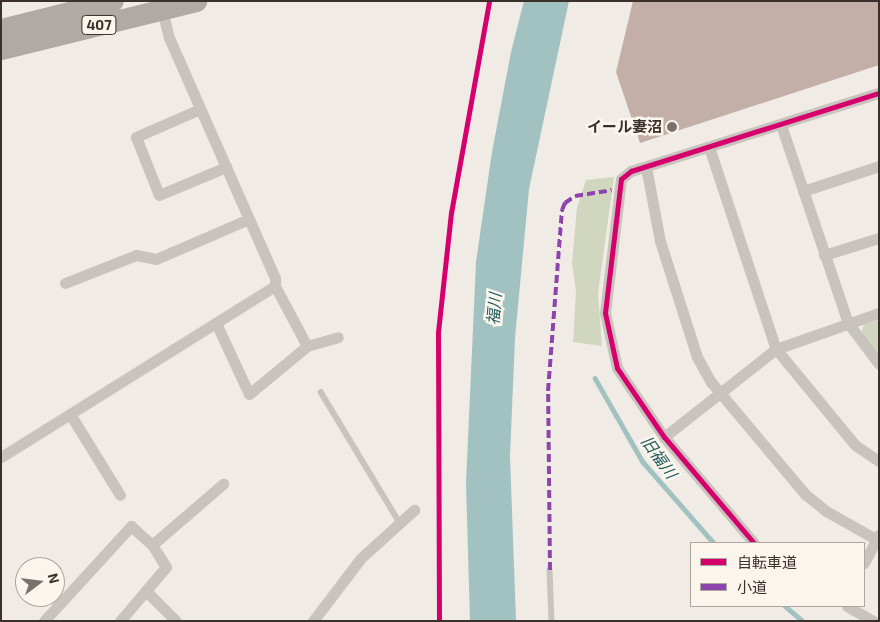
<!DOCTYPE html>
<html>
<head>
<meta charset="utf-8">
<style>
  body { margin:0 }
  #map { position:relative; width:880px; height:622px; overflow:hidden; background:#f0ebe5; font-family:"Exo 2","Noto Sans JP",sans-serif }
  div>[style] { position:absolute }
  .green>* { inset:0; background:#d1d6bf }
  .water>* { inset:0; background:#a1c2c1 }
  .stream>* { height:4.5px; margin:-2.25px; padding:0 2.25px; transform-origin:2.25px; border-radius:2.25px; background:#a1c2c1 }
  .building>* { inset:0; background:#c3afa7 }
  .lane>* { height:5.5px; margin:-2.75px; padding:0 2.75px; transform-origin:2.75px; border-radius:2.75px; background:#c9c3be }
  .street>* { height:11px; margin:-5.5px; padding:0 5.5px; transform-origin:5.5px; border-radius:5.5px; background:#c9c3be }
  .highway>* { height:21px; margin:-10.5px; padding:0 10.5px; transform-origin:10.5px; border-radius:10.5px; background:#afaaa4 }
  .quiet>* { height:4px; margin-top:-2px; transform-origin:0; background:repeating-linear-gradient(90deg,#8e44ad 0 8px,transparent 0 12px) }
  .cycleway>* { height:5px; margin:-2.5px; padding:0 2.5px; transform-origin:2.5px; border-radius:2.5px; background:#d6006c }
  .dots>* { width:14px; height:14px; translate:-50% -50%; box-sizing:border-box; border:2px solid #fbf5ee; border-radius:50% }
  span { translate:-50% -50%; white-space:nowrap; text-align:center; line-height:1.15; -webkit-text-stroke:5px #fbf5ee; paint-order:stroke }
  .shield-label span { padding:1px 4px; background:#fbf5ee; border:1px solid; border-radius:4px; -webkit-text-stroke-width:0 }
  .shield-label { font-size:14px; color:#3b302b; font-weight:700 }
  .poi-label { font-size:15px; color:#3b302b; font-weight:700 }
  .right { translate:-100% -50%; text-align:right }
  .water-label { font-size:16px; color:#1f5a5e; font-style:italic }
  .frame { position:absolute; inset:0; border:2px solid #3b302b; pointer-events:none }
  .legend { position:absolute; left:690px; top:542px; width:175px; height:65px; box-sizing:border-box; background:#fbf5ee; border:1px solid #aea6a0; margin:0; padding:6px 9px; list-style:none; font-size:15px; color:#3b302b }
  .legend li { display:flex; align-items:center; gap:10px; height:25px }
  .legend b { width:25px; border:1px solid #aea6a0 }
  .north { position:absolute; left:15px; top:557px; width:50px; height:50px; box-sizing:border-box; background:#fbf5ee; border:1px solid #aea6a0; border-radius:50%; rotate:75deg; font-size:14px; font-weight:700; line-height:20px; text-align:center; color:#3b302b }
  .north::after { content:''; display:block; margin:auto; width:18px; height:22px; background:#7a716c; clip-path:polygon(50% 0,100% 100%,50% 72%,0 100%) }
</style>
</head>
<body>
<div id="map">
  <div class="green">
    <i style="clip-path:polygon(614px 177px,598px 293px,602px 346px,573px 342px,576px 292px,572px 263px,577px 208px,586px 180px)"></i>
    <i style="clip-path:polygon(879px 320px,879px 355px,861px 334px,864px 324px)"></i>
  </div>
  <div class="water">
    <i style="clip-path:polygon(524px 1px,569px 1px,529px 189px,515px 338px,510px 456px,516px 621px,470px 621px,466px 483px,476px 262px,492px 152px,511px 52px)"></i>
  </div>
  <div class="stream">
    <i style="left:595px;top:378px;width:97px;rotate:60.3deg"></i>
    <i style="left:643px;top:462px;width:108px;rotate:48.8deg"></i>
    <i style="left:785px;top:606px;width:23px;rotate:40deg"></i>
  </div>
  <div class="building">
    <i style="clip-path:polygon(633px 1px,879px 1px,879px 65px,640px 143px,616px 72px)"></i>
  </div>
  <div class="lane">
    <i style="left:321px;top:392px;width:153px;rotate:58.9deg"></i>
    <i style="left:550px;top:570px;width:51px;rotate:87.8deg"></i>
  </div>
  <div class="street">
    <i style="left:200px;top:109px;width:70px;rotate:156.4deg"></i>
    <i style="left:136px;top:137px;width:62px;rotate:68.4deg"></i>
    <i style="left:159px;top:195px;width:73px;rotate:-22.7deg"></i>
    <i style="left:781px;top:125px;width:209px;rotate:71.3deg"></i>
    <i style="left:848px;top:323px;width:51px;rotate:52.9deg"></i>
    <i style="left:709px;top:147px;width:213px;rotate:71.7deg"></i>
    <i style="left:776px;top:349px;width:124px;rotate:50.5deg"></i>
    <i style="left:855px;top:445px;width:29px;rotate:34deg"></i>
    <i style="left:646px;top:167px;width:75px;rotate:79.3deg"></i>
    <i style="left:660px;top:241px;width:122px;rotate:72.3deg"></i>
    <i style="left:697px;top:357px;width:29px;rotate:61deg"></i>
    <i style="left:711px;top:382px;width:146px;rotate:50deg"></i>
    <i style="left:805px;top:494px;width:27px;rotate:39deg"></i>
    <i style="left:826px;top:511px;width:61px;rotate:29.5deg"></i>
    <i style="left:803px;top:191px;width:80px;rotate:-18.2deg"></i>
    <i style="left:824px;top:255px;width:58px;rotate:-17.2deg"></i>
    <i style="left:65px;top:283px;width:76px;rotate:-21.5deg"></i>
    <i style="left:136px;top:255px;width:20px;rotate:11deg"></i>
    <i style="left:156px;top:259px;width:101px;rotate:-23.3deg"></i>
    <i style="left:275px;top:286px;width:68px;rotate:61.9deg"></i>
    <i style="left:216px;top:323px;width:78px;rotate:65.1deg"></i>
    <i style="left:249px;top:394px;width:75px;rotate:-39.6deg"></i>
    <i style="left:307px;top:346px;width:32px;rotate:-16deg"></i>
    <i style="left:70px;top:414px;width:95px;rotate:58.3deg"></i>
    <i style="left:664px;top:437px;width:142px;rotate:-38.2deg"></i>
    <i style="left:776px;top:349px;width:109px;rotate:-19.3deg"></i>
    <i style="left:1px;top:457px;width:323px;rotate:-32deg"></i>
    <i style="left:275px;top:286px;width:8px;rotate:-90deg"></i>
    <i style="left:275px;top:278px;width:262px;rotate:-113.8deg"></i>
    <i style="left:169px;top:38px;width:29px;rotate:-104deg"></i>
    <i style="left:754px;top:543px;width:139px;rotate:-130.3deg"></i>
    <i style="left:664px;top:437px;width:83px;rotate:-124.3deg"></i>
    <i style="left:617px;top:368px;width:56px;rotate:-102.3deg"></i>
    <i style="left:605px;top:313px;width:135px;rotate:-83.2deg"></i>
    <i style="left:621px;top:179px;width:13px;rotate:-39deg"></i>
    <i style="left:631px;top:171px;width:260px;rotate:-17.5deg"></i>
    <i style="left:864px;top:563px;width:32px;rotate:-62deg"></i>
    <i style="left:146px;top:591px;width:42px;rotate:45deg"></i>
    <i style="left:847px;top:606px;width:30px;rotate:30deg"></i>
    <i style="left:44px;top:621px;width:129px;rotate:-47.5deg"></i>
    <i style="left:131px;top:526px;width:28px;rotate:42deg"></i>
    <i style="left:120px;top:621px;width:71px;rotate:-49.6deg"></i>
    <i style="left:166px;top:567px;width:26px;rotate:-122deg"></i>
    <i style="left:152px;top:545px;width:94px;rotate:-40.7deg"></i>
    <i style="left:313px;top:621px;width:79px;rotate:-52.7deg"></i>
    <i style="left:361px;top:558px;width:72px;rotate:-42.2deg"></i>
  </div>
  <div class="highway">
    <i style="left:1px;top:29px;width:115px;rotate:-14deg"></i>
    <i style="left:1px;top:49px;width:201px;rotate:-13.8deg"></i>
  </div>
  <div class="quiet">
    <i style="left:550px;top:570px;width:179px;rotate:-90.6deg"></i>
    <i style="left:548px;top:391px;width:182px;rotate:-85.6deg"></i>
    <i style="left:562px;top:210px;width:8px;rotate:-67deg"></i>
    <i style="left:565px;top:203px;width:12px;rotate:-35deg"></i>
    <i style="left:575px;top:196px;width:37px;rotate:-9deg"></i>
  </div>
  <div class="cycleway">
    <i style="left:754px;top:543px;width:139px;rotate:-130.3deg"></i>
    <i style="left:664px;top:437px;width:83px;rotate:-124.3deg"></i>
    <i style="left:617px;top:368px;width:56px;rotate:-102.3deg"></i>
    <i style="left:605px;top:313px;width:135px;rotate:-83.2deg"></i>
    <i style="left:621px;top:179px;width:13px;rotate:-39deg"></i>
    <i style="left:631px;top:171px;width:260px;rotate:-17.5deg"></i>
    <i style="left:439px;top:621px;width:289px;rotate:-90.2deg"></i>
    <i style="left:438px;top:332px;width:120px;rotate:-83.8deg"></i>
    <i style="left:451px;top:213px;width:215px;rotate:-79.8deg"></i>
  </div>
  <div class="dots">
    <i style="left:672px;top:127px;background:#7a716c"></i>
  </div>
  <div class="shield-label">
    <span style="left:99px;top:25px">407</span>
  </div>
  <div class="poi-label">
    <span class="right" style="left:662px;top:127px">イール妻沼</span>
  </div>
  <div class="water-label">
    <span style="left:494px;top:309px;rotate:-85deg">福川</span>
    <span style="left:659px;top:457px;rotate:54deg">旧福川</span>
  </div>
  <div class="frame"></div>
  <ul class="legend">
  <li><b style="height:6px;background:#d6006c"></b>自転車道</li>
  <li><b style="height:6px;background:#8e44ad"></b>小道</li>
  </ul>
  <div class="north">N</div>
</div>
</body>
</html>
